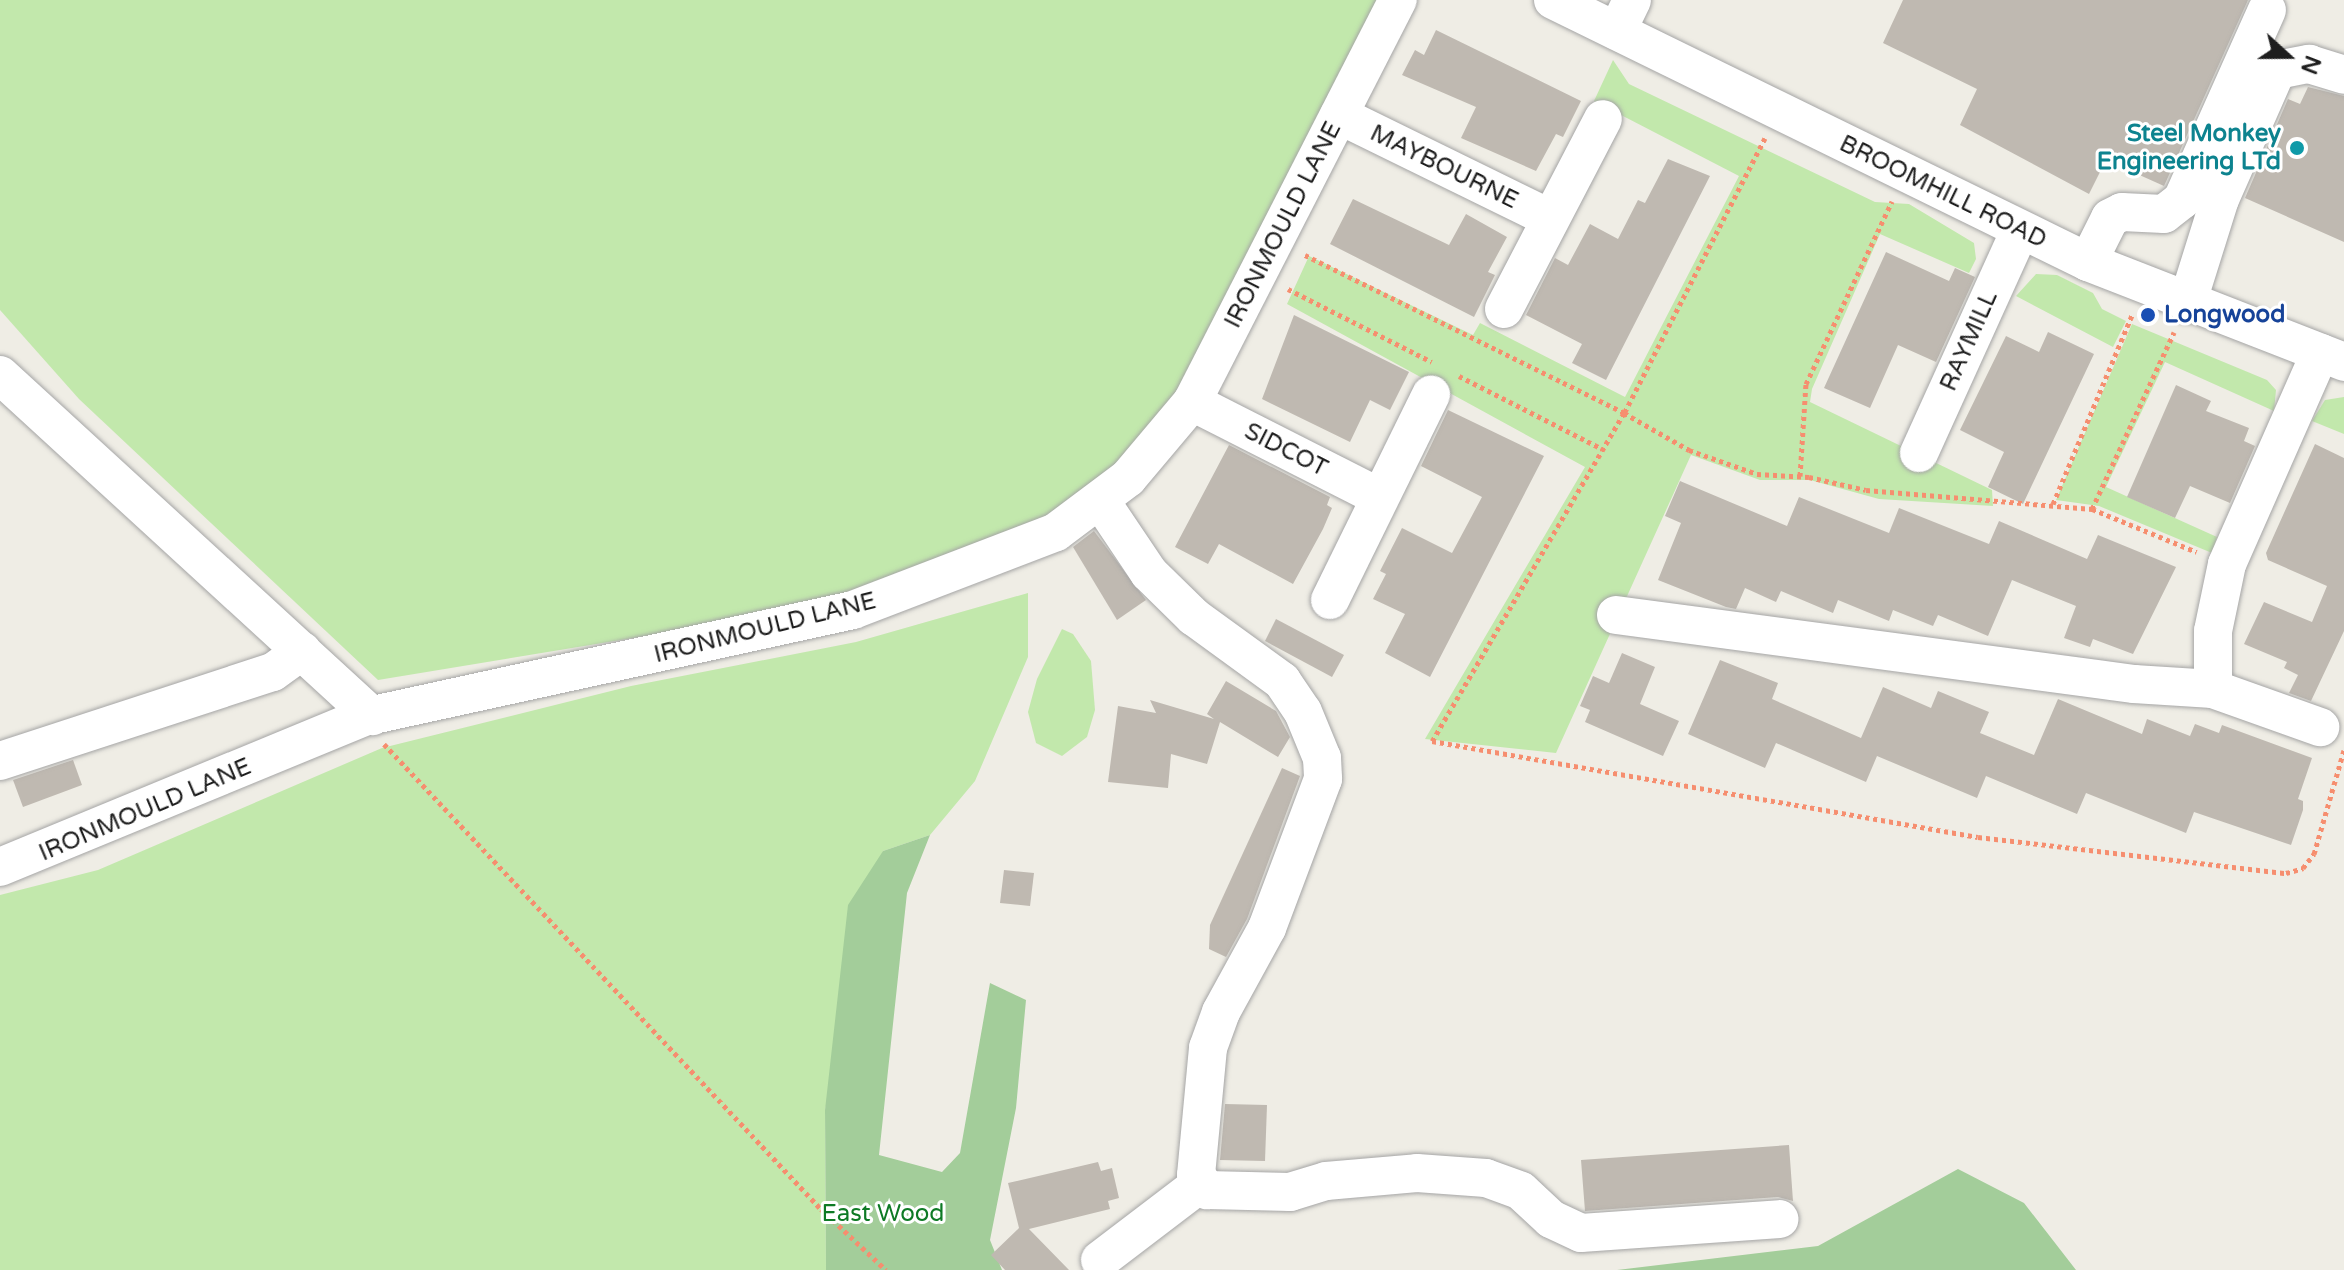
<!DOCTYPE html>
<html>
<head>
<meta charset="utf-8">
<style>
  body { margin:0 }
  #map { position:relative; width:2344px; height:1270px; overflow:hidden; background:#efede5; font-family:"Varela Round",sans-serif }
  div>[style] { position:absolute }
  .grass>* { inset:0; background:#c2e8ac }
  .forest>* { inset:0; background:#a3cd9a }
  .building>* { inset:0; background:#bfb9b1 }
  .path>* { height:5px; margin-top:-2.5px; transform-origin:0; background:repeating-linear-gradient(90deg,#f68e6f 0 4px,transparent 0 8px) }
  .roads { filter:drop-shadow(0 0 2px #a5a5a5) drop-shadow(0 0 2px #a5a5a5) }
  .minor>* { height:38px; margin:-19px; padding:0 19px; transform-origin:19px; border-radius:19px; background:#fff }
  .dots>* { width:22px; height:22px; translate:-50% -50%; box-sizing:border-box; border:4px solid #fff; border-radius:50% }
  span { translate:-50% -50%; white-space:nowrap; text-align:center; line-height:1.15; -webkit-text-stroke:6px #fff; paint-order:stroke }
  .culture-label { font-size:24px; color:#0d838f; font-weight:700 }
  .right { translate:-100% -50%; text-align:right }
  .street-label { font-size:24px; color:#1e1e1e }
  .transit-label { font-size:24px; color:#164399; font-weight:700 }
  .left { translate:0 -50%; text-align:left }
  .park-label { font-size:24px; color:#0e7a25 }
  .north { position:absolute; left:2248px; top:16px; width:80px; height:80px; -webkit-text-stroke:6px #fff; paint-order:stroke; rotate:111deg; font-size:22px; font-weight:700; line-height:32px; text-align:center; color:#1e1e1e }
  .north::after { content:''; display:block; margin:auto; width:28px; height:36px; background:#1e1e1e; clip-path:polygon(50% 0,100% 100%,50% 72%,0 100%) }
</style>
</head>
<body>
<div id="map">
  <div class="grass">
    <i style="clip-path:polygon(0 0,1383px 0,1182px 396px,1094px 491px,1048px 524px,846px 603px,378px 680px,79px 399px,0 310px)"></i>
    <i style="clip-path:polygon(1613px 60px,1629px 84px,1875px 202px,1909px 204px,1974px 243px,1976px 259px,1969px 273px,1880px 234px,1812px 389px,1810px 402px,1992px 490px,1993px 506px,1879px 499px,1810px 480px,1760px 480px,1691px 455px,1556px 753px,1425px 739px,1585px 467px,1287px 304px,1309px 256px,1473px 335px,1480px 323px,1625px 397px,1739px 176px,1594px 101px)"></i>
    <i style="clip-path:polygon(2036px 274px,2057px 275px,2093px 293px,2102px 309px,2126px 321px,2113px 347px,2016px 296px)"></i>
    <i style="clip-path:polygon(2132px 324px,2267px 380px,2276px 390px,2274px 411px,2165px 362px,2106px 487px,2217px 537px,2212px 553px,2099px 506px,2056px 500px)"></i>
    <i style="clip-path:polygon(2344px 397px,2344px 434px,2312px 421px,2325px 400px)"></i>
    <i style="clip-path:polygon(1028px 593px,1028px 657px,975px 781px,930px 835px,883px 851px,825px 1110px,826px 1270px,0 1270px,0 895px,98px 870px,382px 748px,631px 686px,856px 642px)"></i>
    <i style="clip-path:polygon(1062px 629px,1073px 634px,1091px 661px,1095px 710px,1087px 737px,1062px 756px,1036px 743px,1028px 712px,1037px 679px)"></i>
  </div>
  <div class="forest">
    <i style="clip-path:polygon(930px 835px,907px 893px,879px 1155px,942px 1172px,960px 1153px,990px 983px,1026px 1000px,1016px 1108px,990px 1240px,1002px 1270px,826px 1270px,825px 1110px,848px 905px,883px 851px)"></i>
    <i style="clip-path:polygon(1958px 1169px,2024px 1203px,2076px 1270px,1617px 1270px,1818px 1246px)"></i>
  </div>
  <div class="building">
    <i style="clip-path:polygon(1903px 0,2248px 0,2164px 186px,2106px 160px,2089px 194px,1960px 125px,1977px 89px,1883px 43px)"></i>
    <i style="clip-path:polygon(1436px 30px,1581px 101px,1563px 137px,1556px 134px,1536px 171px,1461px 138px,1476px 107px,1402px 75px,1415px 50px,1424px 55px)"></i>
    <i style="clip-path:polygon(2308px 87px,2344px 96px,2344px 242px,2245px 198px,2288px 99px,2300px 104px)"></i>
    <i style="clip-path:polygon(1668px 159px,1710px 176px,1606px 380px,1572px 363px,1582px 344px,1526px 315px,1555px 258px,1568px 265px,1590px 224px,1618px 239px,1638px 200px,1645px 203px)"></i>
    <i style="clip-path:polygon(1353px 199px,1449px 245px,1466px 214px,1507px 237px,1488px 272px,1495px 275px,1474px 317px,1330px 244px)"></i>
    <i style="clip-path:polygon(1886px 252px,1949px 281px,1955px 268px,1975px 277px,1936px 362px,1898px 345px,1870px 408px,1824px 388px)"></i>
    <i style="clip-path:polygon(1294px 315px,1409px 372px,1390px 410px,1370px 400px,1350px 442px,1262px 399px)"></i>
    <i style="clip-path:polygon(2048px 332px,2094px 354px,2023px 504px,1988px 487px,2004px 452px,1960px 430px,2006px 336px,2039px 352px)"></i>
    <i style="clip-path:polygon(2176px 385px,2211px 401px,2206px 411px,2249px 428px,2244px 441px,2255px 446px,2230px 503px,2190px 486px,2175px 518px,2127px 497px)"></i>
    <i style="clip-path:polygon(1448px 410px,1544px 456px,1430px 677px,1385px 653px,1405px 614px,1373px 599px,1386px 574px,1380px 571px,1402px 528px,1452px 553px,1482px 497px,1421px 466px)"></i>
    <i style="clip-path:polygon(2315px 444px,2344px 458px,2344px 631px,2311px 701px,2289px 693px,2298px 675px,2284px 668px,2287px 662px,2244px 644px,2264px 602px,2312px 622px,2327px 586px,2268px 560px,2266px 553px)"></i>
    <i style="clip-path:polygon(1229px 445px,1330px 497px,1327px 505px,1332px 508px,1323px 529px,1293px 584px,1219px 544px,1208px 564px,1175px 547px)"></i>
    <i style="clip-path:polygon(1680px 481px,1787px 526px,1799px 497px,1889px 533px,1899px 508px,1989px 544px,1999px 521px,2087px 559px,2098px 535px,2176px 567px,2133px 654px,2093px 639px,2090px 647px,2064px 638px,2076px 606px,2012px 580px,1988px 636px,1938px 615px,1933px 626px,1893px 610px,1889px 621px,1838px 600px,1833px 613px,1781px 591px,1776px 602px,1745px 588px,1736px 609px,1726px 607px,1658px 580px,1681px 523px,1665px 516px)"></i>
    <i style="clip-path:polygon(1094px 531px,1146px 600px,1117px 620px,1073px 547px)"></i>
    <i style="clip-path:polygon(1276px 619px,1344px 655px,1332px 677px,1265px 641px)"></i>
    <i style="clip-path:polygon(1622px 653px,1655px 667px,1640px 704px,1679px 721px,1663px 756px,1585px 722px,1590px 710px,1580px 706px,1593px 676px,1609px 683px)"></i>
    <i style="clip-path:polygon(1720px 660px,1778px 683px,1772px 699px,1861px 738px,1883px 687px,1931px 708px,1938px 691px,1989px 712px,1980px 733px,2034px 755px,2058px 699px,2142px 734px,2147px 719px,2190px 736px,2195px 724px,2219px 733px,2222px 725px,2312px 758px,2298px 799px,2303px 801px,2303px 810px,2291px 845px,2194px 812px,2186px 833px,2086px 793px,2077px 814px,1986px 776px,1977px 798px,1877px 756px,1866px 782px,1776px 743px,1765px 768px,1688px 734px)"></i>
    <i style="clip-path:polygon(1226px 681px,1276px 711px,1290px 737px,1278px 757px,1220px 722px,1207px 764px,1171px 754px,1168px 788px,1108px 782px,1118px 706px,1156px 713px,1150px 700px,1214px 719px,1207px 714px)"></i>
    <i style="clip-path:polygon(73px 760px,82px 785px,23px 807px,13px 780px)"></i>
    <i style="clip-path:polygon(1282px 768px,1300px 776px,1247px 919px,1226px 957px,1209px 949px,1210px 925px)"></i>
    <i style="clip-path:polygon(1004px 870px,1034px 873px,1030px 906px,1000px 903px)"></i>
    <i style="clip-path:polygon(1225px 1104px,1267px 1105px,1265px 1161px,1220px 1160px)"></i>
    <i style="clip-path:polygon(1789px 1145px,1793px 1201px,1778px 1197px,1585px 1211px,1581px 1160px)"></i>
    <i style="clip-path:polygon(1098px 1162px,1101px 1171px,1112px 1168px,1119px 1198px,1108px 1201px,1110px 1209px,1029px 1229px,1069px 1270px,1005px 1270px,991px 1255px,1019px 1228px,1008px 1183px)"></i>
  </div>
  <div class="path">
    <i style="left:1765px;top:138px;width:309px;rotate:117.1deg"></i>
    <i style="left:1624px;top:413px;width:380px;rotate:120.3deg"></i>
    <i style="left:1432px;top:741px;width:554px;rotate:9.97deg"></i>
    <i style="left:1978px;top:837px;width:310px;rotate:6.7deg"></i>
    <i style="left:2286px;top:873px;width:18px;rotate:-16deg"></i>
    <i style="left:2303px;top:868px;width:18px;rotate:-52deg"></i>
    <i style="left:2314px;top:854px;width:108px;rotate:-73.9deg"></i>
    <i style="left:1305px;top:255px;width:356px;rotate:26.3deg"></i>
    <i style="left:1624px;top:413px;width:75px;rotate:29.6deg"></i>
    <i style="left:1689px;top:450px;width:72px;rotate:19.4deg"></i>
    <i style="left:1757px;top:474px;width:52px;rotate:3.3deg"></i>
    <i style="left:1809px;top:477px;width:58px;rotate:12.8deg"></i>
    <i style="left:1866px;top:490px;width:227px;rotate:4.8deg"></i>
    <i style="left:2092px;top:509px;width:113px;rotate:22.3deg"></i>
    <i style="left:1288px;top:289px;width:161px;rotate:26.9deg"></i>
    <i style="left:1459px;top:376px;width:161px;rotate:27deg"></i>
    <i style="left:1800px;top:476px;width:92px;rotate:-86.3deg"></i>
    <i style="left:1806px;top:384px;width:202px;rotate:-64.8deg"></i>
    <i style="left:2053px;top:504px;width:207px;rotate:-67.3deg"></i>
    <i style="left:2092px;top:509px;width:195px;rotate:-65.1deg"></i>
    <i style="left:384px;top:744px;width:638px;rotate:46.78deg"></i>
    <i style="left:821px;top:1209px;width:89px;rotate:43.2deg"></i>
  </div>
  <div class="roads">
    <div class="minor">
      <i style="left:1553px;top:0;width:596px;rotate:26.09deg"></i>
      <i style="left:2088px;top:262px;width:275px;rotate:21.3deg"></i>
      <i style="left:1617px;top:31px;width:34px;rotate:-64deg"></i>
      <i style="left:1339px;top:115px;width:234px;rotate:26.1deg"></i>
      <i style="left:2088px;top:262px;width:49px;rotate:-63.4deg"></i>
      <i style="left:2110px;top:218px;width:13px;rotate:-27deg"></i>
      <i style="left:2122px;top:212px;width:42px;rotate:2.7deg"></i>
      <i style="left:2164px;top:214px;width:23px;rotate:-38deg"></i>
      <i style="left:2182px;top:200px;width:208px;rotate:-65.9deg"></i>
      <i style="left:2187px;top:304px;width:110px;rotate:-72.6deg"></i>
      <i style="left:2220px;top:199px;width:141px;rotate:-66.2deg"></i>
      <i style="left:2277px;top:70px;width:33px;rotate:-11deg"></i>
      <i style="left:2309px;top:64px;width:37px;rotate:17deg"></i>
      <i style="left:1504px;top:309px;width:214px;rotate:-62.5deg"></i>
      <i style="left:0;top:375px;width:505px;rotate:42.51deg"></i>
      <i style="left:1192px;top:402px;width:210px;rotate:26.9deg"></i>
      <i style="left:1919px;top:453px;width:245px;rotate:-65.6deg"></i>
      <i style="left:1100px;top:500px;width:88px;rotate:56.1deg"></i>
      <i style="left:1149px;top:573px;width:63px;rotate:44.4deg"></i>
      <i style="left:1194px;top:617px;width:109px;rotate:36deg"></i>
      <i style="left:1282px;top:681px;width:37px;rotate:56deg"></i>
      <i style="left:1303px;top:712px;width:50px;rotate:67.6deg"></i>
      <i style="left:1322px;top:758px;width:21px;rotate:87deg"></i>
      <i style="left:1323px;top:779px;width:159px;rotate:110.6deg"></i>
      <i style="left:1267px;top:928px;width:96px;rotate:118.7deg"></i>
      <i style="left:1221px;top:1012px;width:38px;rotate:110deg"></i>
      <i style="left:1208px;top:1048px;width:128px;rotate:95.4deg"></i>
      <i style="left:1196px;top:1175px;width:19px;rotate:54deg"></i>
      <i style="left:1207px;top:1190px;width:83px;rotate:1.4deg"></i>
      <i style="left:1290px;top:1192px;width:38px;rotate:-17deg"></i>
      <i style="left:1326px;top:1181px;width:91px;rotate:-5deg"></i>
      <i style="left:1417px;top:1173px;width:69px;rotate:4.1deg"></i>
      <i style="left:1486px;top:1178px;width:37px;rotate:20deg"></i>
      <i style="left:1521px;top:1191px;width:41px;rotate:43deg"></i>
      <i style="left:1551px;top:1219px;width:33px;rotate:25deg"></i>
      <i style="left:1581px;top:1233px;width:199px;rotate:-4deg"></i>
      <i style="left:1330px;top:600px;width:229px;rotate:-63.8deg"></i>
      <i style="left:1616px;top:615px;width:523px;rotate:7.59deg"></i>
      <i style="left:2134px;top:684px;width:79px;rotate:3.6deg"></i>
      <i style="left:2213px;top:689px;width:114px;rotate:19.6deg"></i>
      <i style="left:2213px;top:689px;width:58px;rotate:-90deg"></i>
      <i style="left:2213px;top:631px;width:68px;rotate:-78.2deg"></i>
      <i style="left:2227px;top:564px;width:231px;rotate:-66.2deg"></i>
      <i style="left:0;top:761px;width:287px;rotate:-18.1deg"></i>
      <i style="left:273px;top:672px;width:36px;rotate:-36deg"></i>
      <i style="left:0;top:867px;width:394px;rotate:-22.4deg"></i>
      <i style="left:364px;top:717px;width:501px;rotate:-12.34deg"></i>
      <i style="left:853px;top:610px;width:217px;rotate:-21deg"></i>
      <i style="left:1056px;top:532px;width:90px;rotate:-36.9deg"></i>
      <i style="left:1128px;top:478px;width:99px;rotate:-49.9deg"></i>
      <i style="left:1192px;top:402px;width:452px;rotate:-62.9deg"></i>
      <i style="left:1100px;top:1260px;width:127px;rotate:-37.3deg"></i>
    </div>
  </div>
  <div class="dots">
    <i style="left:2297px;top:148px;background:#0f9aa8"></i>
    <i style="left:2148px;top:315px;background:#1a4fb4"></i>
  </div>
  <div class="culture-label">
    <span class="right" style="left:2281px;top:148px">Steel Monkey<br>Engineering LTd</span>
  </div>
  <div class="street-label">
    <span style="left:1444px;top:167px;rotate:26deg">MAYBOURNE</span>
    <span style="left:1943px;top:192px;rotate:26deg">BROOMHILL ROAD</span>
    <span style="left:1283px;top:225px;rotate:-63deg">IRONMOULD LANE</span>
    <span style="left:1969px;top:341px;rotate:-66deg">RAYMILL</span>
    <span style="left:1286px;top:450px;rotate:27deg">SIDCOT</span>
    <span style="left:765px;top:628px;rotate:-14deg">IRONMOULD LANE</span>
    <span style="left:145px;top:810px;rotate:-23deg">IRONMOULD LANE</span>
  </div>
  <div class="transit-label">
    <span class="left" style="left:2164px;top:315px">Longwood</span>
  </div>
  <div class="park-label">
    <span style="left:883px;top:1214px">East Wood</span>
  </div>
  <div class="north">N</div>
</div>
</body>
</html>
